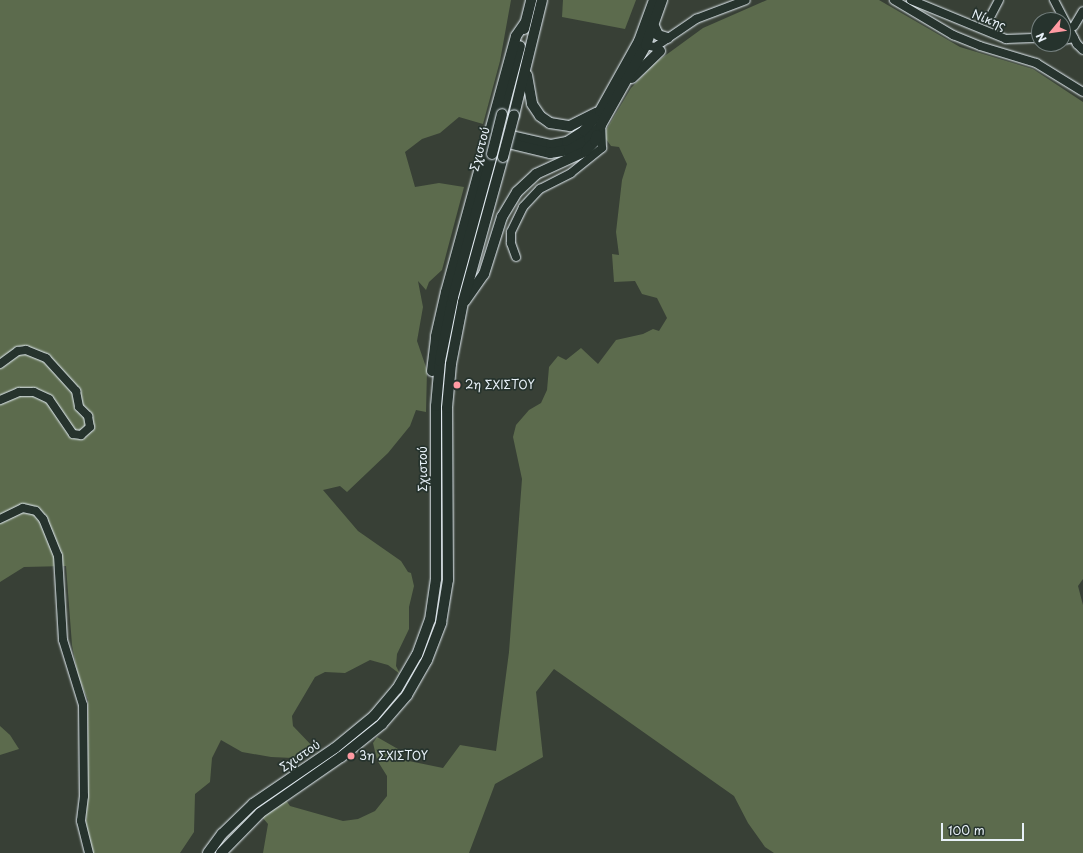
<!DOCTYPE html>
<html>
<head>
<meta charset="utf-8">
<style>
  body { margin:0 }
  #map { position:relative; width:1083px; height:853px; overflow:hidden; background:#384036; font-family:"Playpen Sans",sans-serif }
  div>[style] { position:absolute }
  .green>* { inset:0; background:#5c6b4d }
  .roads { filter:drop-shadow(0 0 1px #e8f1f8) drop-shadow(0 0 1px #e8f1f8) }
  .minor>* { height:8px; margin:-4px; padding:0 4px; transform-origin:4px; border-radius:4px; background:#26332d }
  .major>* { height:10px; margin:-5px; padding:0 5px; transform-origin:5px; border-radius:5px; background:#26332d }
  .bridges { filter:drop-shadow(0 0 1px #e8f1f8) drop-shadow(0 0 1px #e8f1f8) }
  .major-bridge>* { height:10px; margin:-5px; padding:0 5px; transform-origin:5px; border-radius:5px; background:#26332d }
  .dots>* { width:11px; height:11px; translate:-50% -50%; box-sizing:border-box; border:2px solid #26332d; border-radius:50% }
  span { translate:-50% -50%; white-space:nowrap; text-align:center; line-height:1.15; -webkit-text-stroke:3.5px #26332d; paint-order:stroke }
  .street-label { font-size:12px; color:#e8f1f8 }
  .poi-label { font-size:12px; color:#e8f1f8 }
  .left { translate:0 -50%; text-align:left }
  .north { position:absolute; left:1031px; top:12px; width:40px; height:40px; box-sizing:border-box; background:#26332d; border:1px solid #747f7e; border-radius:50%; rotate:241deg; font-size:11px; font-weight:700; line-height:16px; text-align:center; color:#e8f1f8 }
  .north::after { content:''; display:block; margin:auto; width:14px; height:18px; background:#ff9aa2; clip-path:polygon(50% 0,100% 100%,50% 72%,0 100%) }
  .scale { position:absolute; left:941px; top:823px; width:83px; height:18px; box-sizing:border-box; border:2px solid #e8f1f8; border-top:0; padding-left:5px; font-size:12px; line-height:14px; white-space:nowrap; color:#e8f1f8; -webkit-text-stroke:3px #26332d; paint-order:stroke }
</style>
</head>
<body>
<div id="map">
  <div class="green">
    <i style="clip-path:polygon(0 0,511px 0,500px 61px,483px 124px,459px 117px,440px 133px,422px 139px,405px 152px,415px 187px,439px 183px,464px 187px,442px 270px,429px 282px,426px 290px,418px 281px,423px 307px,417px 341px,427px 370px,426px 412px,416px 410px,410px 426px,388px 453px,347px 492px,340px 486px,323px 490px,358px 531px,401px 561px,408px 572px,411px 573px,414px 586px,409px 607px,409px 629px,397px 654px,396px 666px,400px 674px,388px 665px,370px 660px,345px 673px,325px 672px,315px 677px,292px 716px,293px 726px,316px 750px,293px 758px,271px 757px,242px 752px,221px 740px,212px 758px,210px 782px,195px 794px,194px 832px,180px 853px,92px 853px,86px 827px,88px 700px,78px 676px,72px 645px,66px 566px,24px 567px,0 582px)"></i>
    <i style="clip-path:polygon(563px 0,636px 0,625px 29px,562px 17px)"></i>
    <i style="clip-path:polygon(767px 0,879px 0,960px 47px,1033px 69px,1083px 102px,1083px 579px,1078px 586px,1083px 605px,1083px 853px,774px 853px,765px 847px,748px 823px,734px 796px,554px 669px,536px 692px,543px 757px,495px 784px,469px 853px,263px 853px,268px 824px,262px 817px,286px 800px,290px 806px,343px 821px,358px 819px,375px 811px,387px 796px,387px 776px,377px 760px,373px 743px,377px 737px,398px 749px,404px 760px,443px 768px,460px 745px,496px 751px,509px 652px,522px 479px,513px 437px,516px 425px,529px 410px,541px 403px,547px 390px,549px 367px,558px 356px,566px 360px,581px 348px,598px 364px,616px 340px,643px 334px,653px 329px,659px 331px,667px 318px,657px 298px,642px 294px,635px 281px,614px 282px,612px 254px,619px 255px,616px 232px,622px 180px,627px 164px,619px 147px,611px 146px,603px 135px,631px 88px,655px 63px,703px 28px)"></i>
    <i style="clip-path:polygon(0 726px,10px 735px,19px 749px,0 755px)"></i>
  </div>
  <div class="roads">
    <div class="minor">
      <i style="left:894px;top:0;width:69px;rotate:30.7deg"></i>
      <i style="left:953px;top:35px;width:29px;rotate:22deg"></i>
      <i style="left:980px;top:46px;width:59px;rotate:16.9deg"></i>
      <i style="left:1036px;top:63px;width:55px;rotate:31.7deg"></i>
      <i style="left:911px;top:0;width:103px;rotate:22.3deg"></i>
      <i style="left:1006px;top:39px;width:33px;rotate:-2deg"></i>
      <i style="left:1054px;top:0;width:50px;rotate:62.4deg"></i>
      <i style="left:1077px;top:44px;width:8px;rotate:45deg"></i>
      <i style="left:989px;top:19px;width:21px;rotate:-62deg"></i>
      <i style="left:1074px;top:26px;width:17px;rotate:-59deg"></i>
      <i style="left:1063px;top:40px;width:11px;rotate:-10deg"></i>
      <i style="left:646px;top:45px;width:9px;rotate:13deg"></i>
      <i style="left:655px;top:47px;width:50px;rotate:-34.3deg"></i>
      <i style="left:696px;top:19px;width:53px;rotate:-20.8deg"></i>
      <i style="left:516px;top:257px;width:15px;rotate:-110deg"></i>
      <i style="left:511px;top:243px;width:11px;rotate:-90deg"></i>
      <i style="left:511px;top:232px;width:28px;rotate:-64deg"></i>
      <i style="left:523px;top:207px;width:25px;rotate:-47deg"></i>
      <i style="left:540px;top:189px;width:35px;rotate:-27deg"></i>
      <i style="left:571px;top:173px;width:40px;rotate:-39deg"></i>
      <i style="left:602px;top:148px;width:23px;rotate:-92deg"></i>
      <i style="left:0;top:364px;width:22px;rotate:-36deg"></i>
      <i style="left:18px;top:351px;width:8px;rotate:-7deg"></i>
      <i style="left:26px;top:350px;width:22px;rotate:22deg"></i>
      <i style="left:46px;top:358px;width:45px;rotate:47.7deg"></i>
      <i style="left:76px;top:391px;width:16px;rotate:79deg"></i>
      <i style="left:79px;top:407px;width:13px;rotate:45deg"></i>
      <i style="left:88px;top:416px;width:11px;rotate:80deg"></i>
      <i style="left:90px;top:427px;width:12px;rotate:138deg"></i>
      <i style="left:81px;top:435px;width:8px;rotate:-173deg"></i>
      <i style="left:73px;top:434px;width:42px;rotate:-124.4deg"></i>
      <i style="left:49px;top:399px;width:17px;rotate:-155deg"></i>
      <i style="left:34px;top:392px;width:15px;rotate:180deg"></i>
      <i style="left:19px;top:392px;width:21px;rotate:157deg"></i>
      <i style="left:0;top:519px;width:25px;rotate:-26deg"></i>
      <i style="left:23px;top:508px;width:13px;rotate:13deg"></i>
      <i style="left:36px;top:511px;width:11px;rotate:49deg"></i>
      <i style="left:43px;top:519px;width:40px;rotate:68deg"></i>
      <i style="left:58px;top:556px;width:84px;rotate:86.6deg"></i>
      <i style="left:63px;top:640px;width:68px;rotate:72.9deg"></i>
      <i style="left:83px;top:705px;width:91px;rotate:89.4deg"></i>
      <i style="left:84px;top:796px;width:25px;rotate:97deg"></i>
      <i style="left:81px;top:821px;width:33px;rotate:76deg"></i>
    </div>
    <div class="major">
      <i style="left:654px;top:26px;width:10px;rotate:66deg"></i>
      <i style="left:658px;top:35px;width:10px;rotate:17deg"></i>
      <i style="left:524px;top:29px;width:30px;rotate:-76deg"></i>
      <i style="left:527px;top:75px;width:29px;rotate:80deg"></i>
      <i style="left:532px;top:104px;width:14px;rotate:56deg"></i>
      <i style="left:540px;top:116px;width:12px;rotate:35deg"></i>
      <i style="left:550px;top:123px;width:20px;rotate:9deg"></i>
      <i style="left:570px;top:126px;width:29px;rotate:-27deg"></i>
      <i style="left:632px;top:78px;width:39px;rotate:-44deg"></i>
      <i style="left:502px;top:114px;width:70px;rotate:-75.2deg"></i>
      <i style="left:514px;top:115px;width:118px;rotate:-76.3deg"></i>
      <i style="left:490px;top:131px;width:63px;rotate:12.9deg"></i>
      <i style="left:551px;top:145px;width:16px;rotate:-11deg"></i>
      <i style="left:567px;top:142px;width:20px;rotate:-33deg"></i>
      <i style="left:584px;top:131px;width:26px;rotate:-51deg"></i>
      <i style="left:600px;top:111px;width:80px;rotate:-60.9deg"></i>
      <i style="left:639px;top:41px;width:44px;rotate:-69.9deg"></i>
      <i style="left:487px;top:138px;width:65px;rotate:13.4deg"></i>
      <i style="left:550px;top:153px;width:19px;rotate:-9deg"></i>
      <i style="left:569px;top:150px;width:23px;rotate:-29deg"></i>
      <i style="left:589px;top:139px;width:18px;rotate:-49deg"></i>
      <i style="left:601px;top:125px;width:92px;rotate:-60.6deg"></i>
      <i style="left:646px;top:45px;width:48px;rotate:-70.4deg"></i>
      <i style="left:465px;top:301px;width:33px;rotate:-55deg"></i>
      <i style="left:484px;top:274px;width:60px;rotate:-72.5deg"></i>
      <i style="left:502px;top:217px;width:29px;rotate:-59deg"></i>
      <i style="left:517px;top:192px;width:26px;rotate:-43deg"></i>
      <i style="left:536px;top:174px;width:55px;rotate:-24.7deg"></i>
      <i style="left:586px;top:151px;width:13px;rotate:-48deg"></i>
      <i style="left:595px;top:141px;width:6px;rotate:-72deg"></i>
      <i style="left:432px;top:371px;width:35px;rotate:-83deg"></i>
      <i style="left:436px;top:336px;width:45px;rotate:-77.2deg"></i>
      <i style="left:446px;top:292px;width:265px;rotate:-74.7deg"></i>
      <i style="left:516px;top:36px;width:16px;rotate:-55deg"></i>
      <i style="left:208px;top:853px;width:24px;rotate:-54deg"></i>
      <i style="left:222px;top:834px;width:43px;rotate:-44.1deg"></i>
      <i style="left:253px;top:804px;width:99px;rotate:-34.3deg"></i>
      <i style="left:335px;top:748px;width:50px;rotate:-39.4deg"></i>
      <i style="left:374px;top:716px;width:35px;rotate:-50deg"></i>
      <i style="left:397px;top:689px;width:39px;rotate:-60deg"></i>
      <i style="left:417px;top:655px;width:37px;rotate:-70deg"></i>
      <i style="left:430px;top:620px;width:41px;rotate:-81.7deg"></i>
      <i style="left:436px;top:579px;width:173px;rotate:-90deg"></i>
      <i style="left:436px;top:406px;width:45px;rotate:-84.9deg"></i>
      <i style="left:440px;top:361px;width:65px;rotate:-78.5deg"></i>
      <i style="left:453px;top:297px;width:148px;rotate:-74.7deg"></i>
      <i style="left:221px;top:853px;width:56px;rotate:-45.7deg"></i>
      <i style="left:260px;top:813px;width:98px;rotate:-34.7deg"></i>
      <i style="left:341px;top:757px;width:53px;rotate:-38.8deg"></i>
      <i style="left:382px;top:724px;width:38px;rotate:-49deg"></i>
      <i style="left:407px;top:695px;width:40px;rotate:-60.3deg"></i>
      <i style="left:427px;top:660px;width:40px;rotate:-69deg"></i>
      <i style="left:441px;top:623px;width:44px;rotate:-80.8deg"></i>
      <i style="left:448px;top:580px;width:172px;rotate:-90.3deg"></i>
      <i style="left:447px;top:408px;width:44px;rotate:-84.8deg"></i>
      <i style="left:451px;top:364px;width:63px;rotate:-79deg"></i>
      <i style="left:463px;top:302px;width:150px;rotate:-74.6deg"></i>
    </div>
  </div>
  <div class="bridges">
    <div class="major-bridge">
      <i style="left:492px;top:154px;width:41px;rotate:-76deg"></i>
      <i style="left:503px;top:157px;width:43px;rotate:-75.3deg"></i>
    </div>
  </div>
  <div class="dots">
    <i style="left:457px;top:385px;background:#ff9aa2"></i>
    <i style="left:351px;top:756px;background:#ff9aa2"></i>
  </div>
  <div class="street-label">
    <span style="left:989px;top:20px;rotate:22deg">Νίκης</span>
    <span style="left:480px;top:149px;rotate:-75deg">Σχιστού</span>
    <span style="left:423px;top:469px;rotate:-90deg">Σχιστού</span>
    <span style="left:300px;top:756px;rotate:-34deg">Σχιστού</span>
  </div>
  <div class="poi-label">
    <span class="left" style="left:465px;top:385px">2η ΣΧΙΣΤΟΥ</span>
    <span class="left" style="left:359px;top:756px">3η ΣΧΙΣΤΟΥ</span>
  </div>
  <div class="north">N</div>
  <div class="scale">100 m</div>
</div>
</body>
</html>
